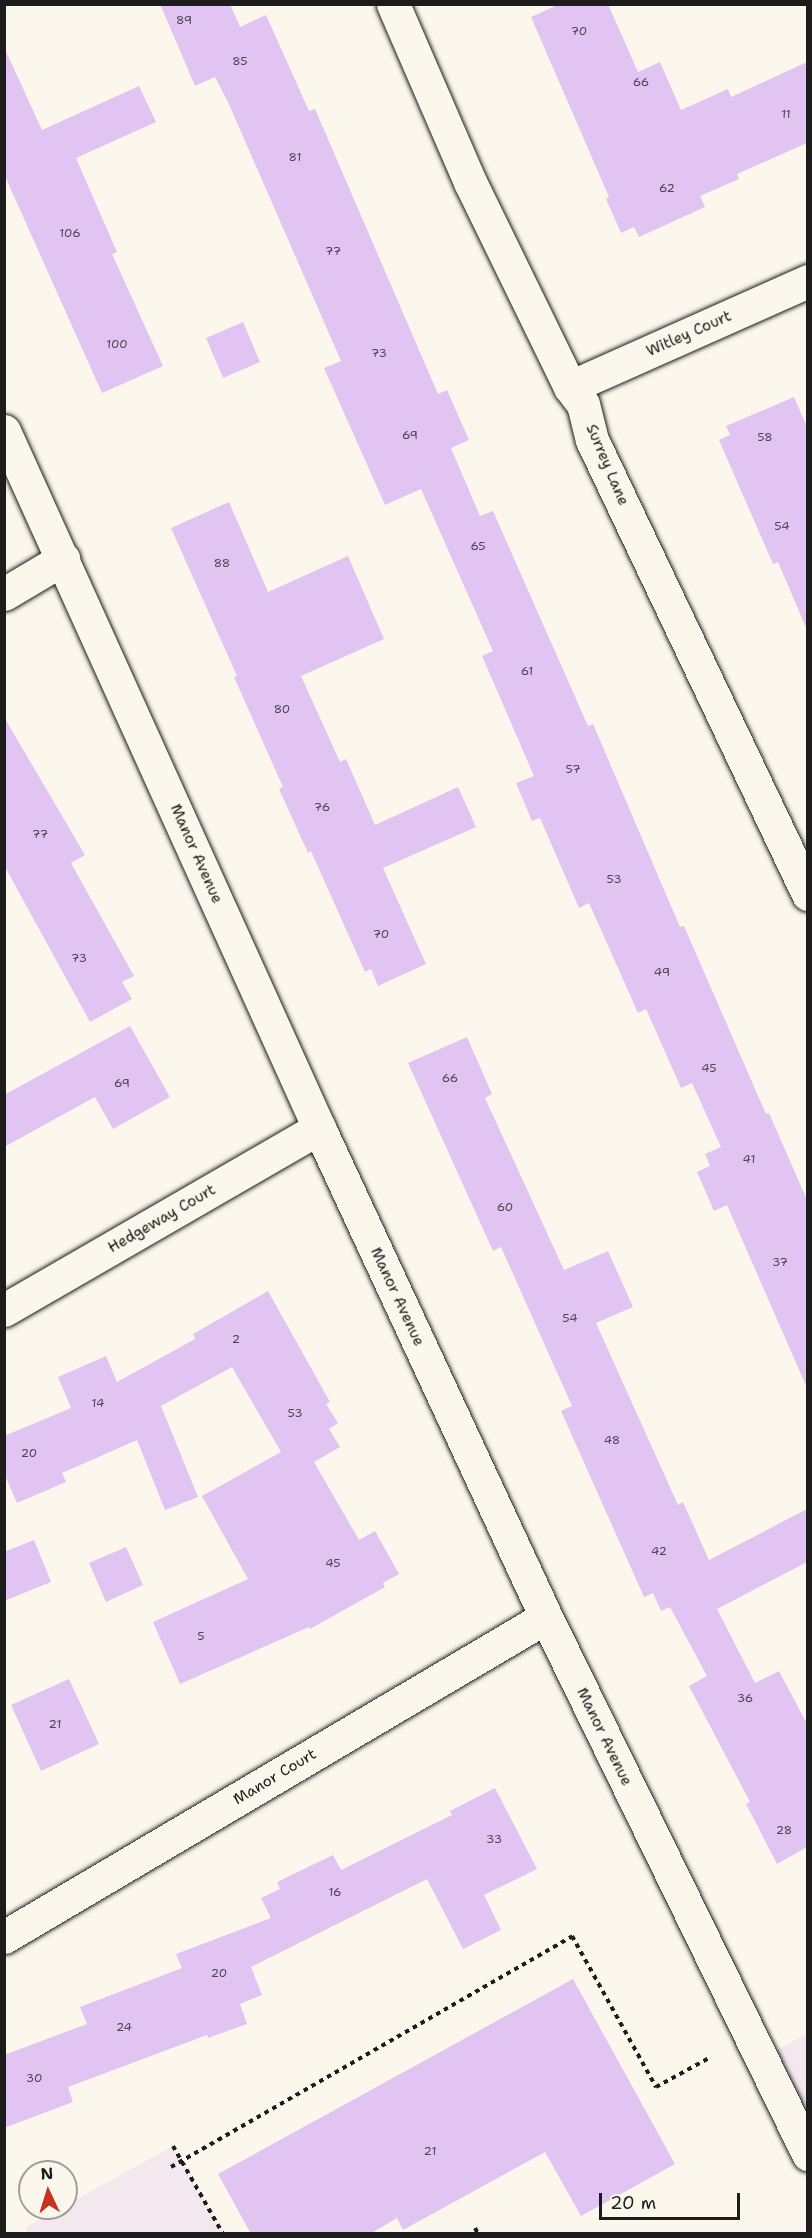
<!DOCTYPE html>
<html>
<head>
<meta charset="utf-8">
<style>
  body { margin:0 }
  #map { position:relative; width:812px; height:2238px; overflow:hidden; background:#fbf7ec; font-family:"Shantell Sans",sans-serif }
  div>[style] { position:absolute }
  .built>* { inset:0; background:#f3e8ee }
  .building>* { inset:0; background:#e1c4f2 }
  .path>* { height:4px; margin-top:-2px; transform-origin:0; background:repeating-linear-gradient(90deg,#1c1c1c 0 4.5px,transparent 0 9px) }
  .roads { filter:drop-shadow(0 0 2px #1c1c1c) drop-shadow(0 0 2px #1c1c1c) }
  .minor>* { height:33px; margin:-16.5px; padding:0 16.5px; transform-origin:16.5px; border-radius:16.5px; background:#fbf7ec }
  span { translate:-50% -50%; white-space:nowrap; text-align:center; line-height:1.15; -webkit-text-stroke:4.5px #fbf7ec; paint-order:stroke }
  .number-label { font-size:12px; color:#4d4652 }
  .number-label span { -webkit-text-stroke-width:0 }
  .street-label { font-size:15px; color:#1c1c1c }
  .frame { position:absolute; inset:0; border:6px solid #1c1c1c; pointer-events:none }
  .north { position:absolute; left:18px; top:2160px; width:60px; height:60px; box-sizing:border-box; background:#fbf7ec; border:2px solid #a29f99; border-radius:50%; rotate:356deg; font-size:16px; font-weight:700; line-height:24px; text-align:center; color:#1c1c1c }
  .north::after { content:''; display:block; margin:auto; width:21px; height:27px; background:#c8321e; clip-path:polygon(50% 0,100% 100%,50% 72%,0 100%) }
  .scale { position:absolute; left:599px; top:2193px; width:141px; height:27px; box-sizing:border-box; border:3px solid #1c1c1c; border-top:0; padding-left:8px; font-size:18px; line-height:21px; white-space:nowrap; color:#1c1c1c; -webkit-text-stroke:4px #fbf7ec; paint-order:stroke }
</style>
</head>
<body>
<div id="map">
  <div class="built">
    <i style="clip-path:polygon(807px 2034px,807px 2154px,761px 2058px)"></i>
    <i style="clip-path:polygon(173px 2146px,223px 2233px,27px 2233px,26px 2227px,60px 2208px,66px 2208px,66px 2205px)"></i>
  </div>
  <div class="building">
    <i style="clip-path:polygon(160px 4px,230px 4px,240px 27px,266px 15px,309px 111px,315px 109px,438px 394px,447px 390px,469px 440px,451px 448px,480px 516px,493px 511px,588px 726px,593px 724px,680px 927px,684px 926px,766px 1114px,769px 1113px,807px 1200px,807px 1388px,727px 1205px,714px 1211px,697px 1172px,710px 1166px,705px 1154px,721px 1147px,692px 1083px,681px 1088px,646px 1009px,638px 1013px,589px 903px,579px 908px,540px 818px,532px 821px,516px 783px,534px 776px,482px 656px,493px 651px,421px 489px,385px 505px,324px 368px,341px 361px,228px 102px,215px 77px,195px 86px)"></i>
    <i style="clip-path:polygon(560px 4px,608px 4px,638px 72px,660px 62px,681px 110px,728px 89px,731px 97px,807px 62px,807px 143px,737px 174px,739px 179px,700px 196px,705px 207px,639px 237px,634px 227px,621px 233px,606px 199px,609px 197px,531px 17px)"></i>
    <i style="clip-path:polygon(4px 47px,42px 130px,139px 86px,156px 122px,76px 158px,117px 252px,112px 254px,163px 366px,102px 393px,4px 174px)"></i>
    <i style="clip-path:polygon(243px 322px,260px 362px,223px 378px,206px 338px)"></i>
    <i style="clip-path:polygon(794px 397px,807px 427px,807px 630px,778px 562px,773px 564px,719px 440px,730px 435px,726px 426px)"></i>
    <i style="clip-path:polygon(229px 502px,268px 592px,348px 556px,384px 639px,301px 676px,340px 762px,346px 759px,375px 825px,458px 787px,476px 827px,383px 868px,426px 964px,378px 986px,371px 969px,365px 972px,311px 851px,308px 853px,279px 789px,283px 787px,234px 677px,237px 676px,171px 528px)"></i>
    <i style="clip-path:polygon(4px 717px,85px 855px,71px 863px,134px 976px,122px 982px,132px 999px,90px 1022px,4px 865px)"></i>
    <i style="clip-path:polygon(130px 1026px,170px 1097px,113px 1129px,95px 1097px,4px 1147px,4px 1095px)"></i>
    <i style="clip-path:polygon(467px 1037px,492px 1094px,485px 1098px,564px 1270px,608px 1251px,633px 1307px,596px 1323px,678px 1505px,683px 1502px,709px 1560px,807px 1509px,807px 1562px,717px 1609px,755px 1683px,779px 1671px,807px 1724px,807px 1847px,777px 1864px,746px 1804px,750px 1802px,689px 1686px,707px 1676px,670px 1607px,661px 1611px,653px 1593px,644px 1597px,561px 1411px,572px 1406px,501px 1247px,493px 1251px,408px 1063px)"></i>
    <i style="clip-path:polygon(268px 1291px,330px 1402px,326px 1404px,338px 1423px,329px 1429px,340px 1447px,314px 1462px,359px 1540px,375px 1531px,399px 1574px,383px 1583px,385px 1587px,310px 1629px,309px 1627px,180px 1684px,153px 1622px,248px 1579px,202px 1496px,281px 1452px,232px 1367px,161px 1406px,198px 1497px,165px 1510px,137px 1440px,62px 1473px,66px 1482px,17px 1503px,4px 1473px,4px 1436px,71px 1408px,58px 1377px,106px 1356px,117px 1382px,195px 1339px,193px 1334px)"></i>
    <i style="clip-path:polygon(34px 1540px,51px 1582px,4px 1601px,4px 1552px)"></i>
    <i style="clip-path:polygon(126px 1547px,143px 1585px,106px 1602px,89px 1563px)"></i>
    <i style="clip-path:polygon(69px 1679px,99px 1744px,41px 1771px,11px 1705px)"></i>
    <i style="clip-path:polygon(495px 1788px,537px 1869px,484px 1895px,501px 1930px,463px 1949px,427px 1879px,251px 1967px,262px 1995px,240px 2004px,247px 2024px,208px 2038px,207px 2035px,68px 2087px,73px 2102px,4px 2128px,4px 2055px,87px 2024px,80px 2007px,182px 1968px,176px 1954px,271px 1918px,261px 1898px,280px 1889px,277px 1882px,333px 1855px,341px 1870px,452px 1815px,450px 1811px)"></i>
    <i style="clip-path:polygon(573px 1979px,675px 2164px,581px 2216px,545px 2152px,403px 2230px,397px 2218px,370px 2234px,251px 2234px,218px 2174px)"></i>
  </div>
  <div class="path">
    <i style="left:173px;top:2146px;width:101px;rotate:60.4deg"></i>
    <i style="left:171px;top:2167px;width:463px;rotate:-29.9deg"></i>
    <i style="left:572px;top:1936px;width:173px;rotate:60.9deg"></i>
    <i style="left:656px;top:2087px;width:60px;rotate:-28.7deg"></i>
    <i style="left:475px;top:2228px;width:7px;rotate:63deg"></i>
  </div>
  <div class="roads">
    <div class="minor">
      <i style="left:393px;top:4px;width:194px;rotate:66.6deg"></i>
      <i style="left:470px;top:182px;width:228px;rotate:64deg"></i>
      <i style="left:570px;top:387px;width:21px;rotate:53deg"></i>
      <i style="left:583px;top:404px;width:37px;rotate:76deg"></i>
      <i style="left:592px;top:440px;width:503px;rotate:64.56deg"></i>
      <i style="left:570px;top:387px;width:261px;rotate:-24deg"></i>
      <i style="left:4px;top:431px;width:765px;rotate:65.68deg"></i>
      <i style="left:319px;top:1128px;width:539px;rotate:65.1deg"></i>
      <i style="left:546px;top:1617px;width:598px;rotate:63.99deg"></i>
      <i style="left:4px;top:594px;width:69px;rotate:-30.7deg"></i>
      <i style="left:4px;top:1310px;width:364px;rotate:-30deg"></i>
      <i style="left:4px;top:1937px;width:629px;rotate:-30.56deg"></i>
    </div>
  </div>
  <div class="number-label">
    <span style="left:184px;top:21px">89</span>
    <span style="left:579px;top:32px">70</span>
    <span style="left:240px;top:62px">85</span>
    <span style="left:641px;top:83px">66</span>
    <span style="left:786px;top:115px">11</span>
    <span style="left:295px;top:158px">81</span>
    <span style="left:667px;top:189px">62</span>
    <span style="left:70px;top:234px">106</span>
    <span style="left:333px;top:252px">77</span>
    <span style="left:117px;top:345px">100</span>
    <span style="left:379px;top:354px">73</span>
    <span style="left:410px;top:436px">69</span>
    <span style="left:765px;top:438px">58</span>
    <span style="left:782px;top:527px">54</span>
    <span style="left:478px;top:547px">65</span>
    <span style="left:222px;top:564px">88</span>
    <span style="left:527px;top:672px">61</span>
    <span style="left:282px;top:710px">80</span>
    <span style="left:573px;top:770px">57</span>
    <span style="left:322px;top:808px">76</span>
    <span style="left:40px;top:835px">77</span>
    <span style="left:614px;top:880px">53</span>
    <span style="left:381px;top:935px">70</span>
    <span style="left:79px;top:959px">73</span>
    <span style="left:662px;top:973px">49</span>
    <span style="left:709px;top:1069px">45</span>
    <span style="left:450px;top:1079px">66</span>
    <span style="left:122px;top:1084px">69</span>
    <span style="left:749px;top:1160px">41</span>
    <span style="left:505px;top:1208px">60</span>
    <span style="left:780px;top:1263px">37</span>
    <span style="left:570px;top:1319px">54</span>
    <span style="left:236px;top:1340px">2</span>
    <span style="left:98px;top:1404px">14</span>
    <span style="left:295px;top:1414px">53</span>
    <span style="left:612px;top:1441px">48</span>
    <span style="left:29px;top:1454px">20</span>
    <span style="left:659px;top:1552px">42</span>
    <span style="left:333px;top:1564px">45</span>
    <span style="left:201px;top:1637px">5</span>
    <span style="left:745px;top:1699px">36</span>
    <span style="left:55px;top:1725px">21</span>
    <span style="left:784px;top:1831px">28</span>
    <span style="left:494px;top:1840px">33</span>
    <span style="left:335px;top:1893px">16</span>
    <span style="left:219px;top:1974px">20</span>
    <span style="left:124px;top:2028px">24</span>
    <span style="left:34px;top:2079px">30</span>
    <span style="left:430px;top:2152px">21</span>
  </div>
  <div class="street-label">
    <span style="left:689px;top:334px;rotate:-24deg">Witley Court</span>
    <span style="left:607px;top:465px;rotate:67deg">Surrey Lane</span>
    <span style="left:196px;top:854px;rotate:66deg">Manor Avenue</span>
    <span style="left:162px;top:1219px;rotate:-30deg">Hedgeway Court</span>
    <span style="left:397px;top:1297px;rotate:65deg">Manor Avenue</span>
    <span style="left:604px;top:1737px;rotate:64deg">Manor Avenue</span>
    <span style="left:275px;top:1777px;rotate:-31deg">Manor Court</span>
  </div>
  <div class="frame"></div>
  <div class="north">N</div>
  <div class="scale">20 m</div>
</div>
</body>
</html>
